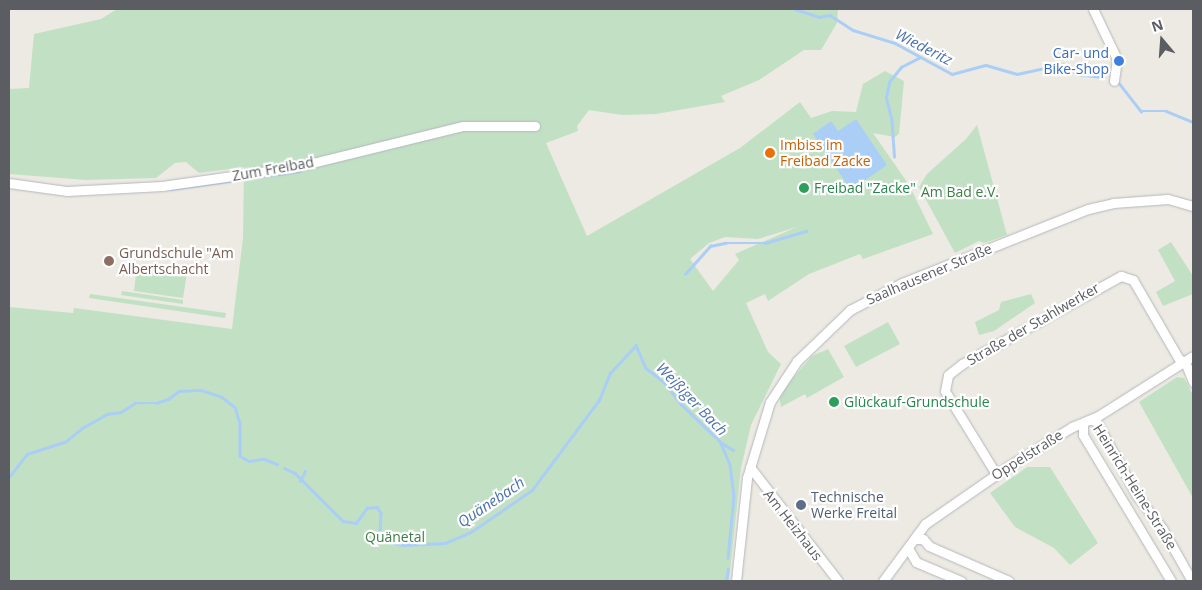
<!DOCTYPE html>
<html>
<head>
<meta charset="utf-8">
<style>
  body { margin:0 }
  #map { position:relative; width:1202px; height:590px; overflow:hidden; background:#eceae3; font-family:"Open Sans",sans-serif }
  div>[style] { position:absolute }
  .green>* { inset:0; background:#c2e1c4 }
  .water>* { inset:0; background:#aacef5 }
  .stream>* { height:2.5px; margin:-1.25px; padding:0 1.25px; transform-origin:1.25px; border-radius:1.25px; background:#aacef5 }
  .roads { filter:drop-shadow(0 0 1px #b5b7bb) drop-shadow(0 0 1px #b5b7bb) }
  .minor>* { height:9px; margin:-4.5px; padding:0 4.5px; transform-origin:4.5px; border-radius:4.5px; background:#fff }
  .dots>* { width:14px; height:14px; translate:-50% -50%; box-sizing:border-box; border:2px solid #fff; border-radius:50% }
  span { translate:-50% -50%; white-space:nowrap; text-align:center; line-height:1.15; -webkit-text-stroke:4.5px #fff; paint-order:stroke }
  .shop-label { font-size:14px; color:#366cbe }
  .right { translate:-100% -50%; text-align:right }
  .food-label { font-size:14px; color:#c56008 }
  .left { translate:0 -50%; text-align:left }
  .street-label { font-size:14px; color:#5b5d62 }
  .leisure-label { font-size:14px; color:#27864d }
  .park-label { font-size:14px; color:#3e7e46 }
  .education-label { font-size:14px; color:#785e54 }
  .service-label { font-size:14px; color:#4e5e75 }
  .water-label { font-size:15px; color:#4d73ad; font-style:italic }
  .frame { position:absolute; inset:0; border:10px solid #5b5d62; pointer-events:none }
  .north { position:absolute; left:1137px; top:15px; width:50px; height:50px; -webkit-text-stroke:4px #fff; paint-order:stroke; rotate:342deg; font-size:14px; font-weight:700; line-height:20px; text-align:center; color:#5b5d62 }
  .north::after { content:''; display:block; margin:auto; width:18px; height:22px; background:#5b5d62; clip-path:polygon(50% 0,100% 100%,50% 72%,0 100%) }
</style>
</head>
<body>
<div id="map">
  <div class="green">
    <i style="clip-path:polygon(evenodd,117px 9px,838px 9px,837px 23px,821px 50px,804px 50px,759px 80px,721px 96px,725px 102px,656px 114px,622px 115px,589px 110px,577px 126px,578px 131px,546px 143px,587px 236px,740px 148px,800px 102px,811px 118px,832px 111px,856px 112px,863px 84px,885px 71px,904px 81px,899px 134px,895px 137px,873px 133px,907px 182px,906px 189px,912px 191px,933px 234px,863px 259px,860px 254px,809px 274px,768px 301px,765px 294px,746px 303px,768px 352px,781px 364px,751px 425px,741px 468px,729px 581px,9px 581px,9px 307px,73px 313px,74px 308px,232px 329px,243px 238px,244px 167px,199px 173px,186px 162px,175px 163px,156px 178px,86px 180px,9px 174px,9px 89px,29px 88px,34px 34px,101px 19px,117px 9px,797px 227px,735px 254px,739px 260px,713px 291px,690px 259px,709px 243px,725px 237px,758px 239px,797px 227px)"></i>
    <i style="clip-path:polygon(977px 125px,1007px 235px,984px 243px,979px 241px,955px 253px,919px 187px,927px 174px,966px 139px)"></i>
    <i style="clip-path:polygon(1171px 242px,1193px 276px,1193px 294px,1163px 306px,1156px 292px,1175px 281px,1158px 250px)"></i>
    <i style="clip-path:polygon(137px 266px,187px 273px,183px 298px,134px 291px)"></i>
    <i style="clip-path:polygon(122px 291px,183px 300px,183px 304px,121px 295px)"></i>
    <i style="clip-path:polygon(90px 294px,226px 313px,225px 318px,89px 298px)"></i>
    <i style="clip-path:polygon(1031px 294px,1035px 303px,994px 331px,979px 335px,975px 322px,999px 310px,1001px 302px)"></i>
    <i style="clip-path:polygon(888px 322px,900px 344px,856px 367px,844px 346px)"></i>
    <i style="clip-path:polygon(828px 349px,844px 377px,807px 398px,805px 394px,781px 407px,779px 394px,812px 356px)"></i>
    <i style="clip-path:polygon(1177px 377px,1184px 378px,1193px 395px,1193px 498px,1139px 402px)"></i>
    <i style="clip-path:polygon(1027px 467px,1050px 467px,1098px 543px,1070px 565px,1054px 548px,1015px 527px,990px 493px)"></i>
  </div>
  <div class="water">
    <i style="clip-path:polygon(856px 119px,887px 165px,851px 190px,813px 134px,831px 121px,838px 131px)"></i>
  </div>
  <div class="stream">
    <i style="left:795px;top:9px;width:25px;rotate:18deg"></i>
    <i style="left:819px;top:17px;width:11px;rotate:-10deg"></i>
    <i style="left:830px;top:15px;width:27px;rotate:33deg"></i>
    <i style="left:853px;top:30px;width:44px;rotate:17.2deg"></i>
    <i style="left:895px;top:43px;width:65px;rotate:28.5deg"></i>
    <i style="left:952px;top:74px;width:35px;rotate:-15deg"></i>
    <i style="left:986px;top:65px;width:32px;rotate:16deg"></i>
    <i style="left:1017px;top:74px;width:47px;rotate:-12.3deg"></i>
    <i style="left:1063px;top:64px;width:17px;rotate:36deg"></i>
    <i style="left:1077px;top:74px;width:25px;rotate:7deg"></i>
    <i style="left:1119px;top:83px;width:36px;rotate:52deg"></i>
    <i style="left:1141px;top:111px;width:25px"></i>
    <i style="left:1166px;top:111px;width:29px;rotate:22deg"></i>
    <i style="left:894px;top:157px;width:39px;rotate:-94deg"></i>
    <i style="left:891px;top:118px;width:21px;rotate:-104deg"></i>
    <i style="left:886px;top:98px;width:16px;rotate:-79deg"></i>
    <i style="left:889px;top:82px;width:19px;rotate:-51deg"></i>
    <i style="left:901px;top:67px;width:20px;rotate:-27deg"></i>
    <i style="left:171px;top:189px;width:130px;rotate:-7.9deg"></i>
    <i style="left:685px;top:274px;width:38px;rotate:-48deg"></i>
    <i style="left:710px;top:246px;width:16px;rotate:-11deg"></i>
    <i style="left:726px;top:243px;width:39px"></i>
    <i style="left:765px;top:243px;width:43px;rotate:-16.3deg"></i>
    <i style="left:636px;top:345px;width:25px;rotate:67deg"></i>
    <i style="left:646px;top:368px;width:23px;rotate:38deg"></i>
    <i style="left:664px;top:382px;width:29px;rotate:52deg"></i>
    <i style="left:682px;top:405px;width:52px;rotate:43.5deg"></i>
    <i style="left:720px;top:441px;width:25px;rotate:67deg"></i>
    <i style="left:730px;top:464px;width:32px;rotate:83deg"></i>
    <i style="left:734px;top:496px;width:62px;rotate:95.5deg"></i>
    <i style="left:722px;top:443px;width:13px;rotate:32deg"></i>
    <i style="left:284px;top:468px;width:12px;rotate:24deg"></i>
    <i style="left:295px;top:473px;width:68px;rotate:45deg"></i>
    <i style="left:343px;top:521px;width:13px;rotate:9deg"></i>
    <i style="left:356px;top:523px;width:19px;rotate:-54deg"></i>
    <i style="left:367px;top:508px;width:10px;rotate:-6deg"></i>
    <i style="left:377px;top:507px;width:7px;rotate:56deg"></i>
    <i style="left:381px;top:513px;width:22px;rotate:93deg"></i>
    <i style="left:380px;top:535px;width:9px;rotate:41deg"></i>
    <i style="left:387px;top:541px;width:16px;rotate:14deg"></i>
    <i style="left:403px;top:545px;width:42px;rotate:-2.7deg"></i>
    <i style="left:445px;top:543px;width:28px;rotate:-23deg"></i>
    <i style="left:471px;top:532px;width:74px;rotate:-34.5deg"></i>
    <i style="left:532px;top:490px;width:112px;rotate:-53.3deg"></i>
    <i style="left:599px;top:400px;width:29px;rotate:-68deg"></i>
    <i style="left:610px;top:373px;width:38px;rotate:-47deg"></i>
    <i style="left:9px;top:477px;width:29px;rotate:-52deg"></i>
    <i style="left:27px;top:454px;width:40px;rotate:-18deg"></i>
    <i style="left:65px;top:442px;width:22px;rotate:-39deg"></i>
    <i style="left:82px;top:428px;width:29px;rotate:-29deg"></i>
    <i style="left:107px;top:414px;width:14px;rotate:-8deg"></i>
    <i style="left:121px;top:412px;width:17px;rotate:-33deg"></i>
    <i style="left:135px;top:403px;width:21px"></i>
    <i style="left:156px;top:403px;width:13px;rotate:-18deg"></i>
    <i style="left:168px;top:399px;width:14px;rotate:-36deg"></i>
    <i style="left:179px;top:391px;width:22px;rotate:-3deg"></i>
    <i style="left:201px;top:390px;width:22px;rotate:18deg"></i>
    <i style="left:222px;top:397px;width:16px;rotate:38deg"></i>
    <i style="left:235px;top:407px;width:17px;rotate:73deg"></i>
    <i style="left:240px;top:423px;width:33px;rotate:90deg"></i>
    <i style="left:240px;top:456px;width:10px;rotate:29deg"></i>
    <i style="left:249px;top:461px;width:15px;rotate:-8deg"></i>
    <i style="left:264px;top:459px;width:14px;rotate:21deg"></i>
    <i style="left:300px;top:481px;width:11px;rotate:-63deg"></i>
    <i style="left:726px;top:581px;width:12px;rotate:-81deg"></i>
  </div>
  <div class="roads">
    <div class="minor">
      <i style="left:1093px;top:9px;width:55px;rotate:64.4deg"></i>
      <i style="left:1117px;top:59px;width:22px;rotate:98deg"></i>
      <i style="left:9px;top:183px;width:59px;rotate:7.9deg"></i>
      <i style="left:67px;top:191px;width:95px;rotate:-3deg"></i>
      <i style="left:162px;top:186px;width:135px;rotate:-8.1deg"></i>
      <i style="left:296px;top:167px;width:172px;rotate:-13.8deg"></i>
      <i style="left:463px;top:126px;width:72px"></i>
      <i style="left:1185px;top:362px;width:22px;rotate:68deg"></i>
      <i style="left:1091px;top:420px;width:5px;rotate:11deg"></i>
      <i style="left:1096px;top:421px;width:85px;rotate:61.3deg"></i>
      <i style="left:1137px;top:496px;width:41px;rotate:52deg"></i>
      <i style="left:1162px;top:528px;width:61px;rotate:60.5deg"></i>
      <i style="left:1083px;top:423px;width:12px;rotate:90deg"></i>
      <i style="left:1083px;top:435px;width:170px;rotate:58.9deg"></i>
      <i style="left:750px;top:467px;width:144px;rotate:52.3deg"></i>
      <i style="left:996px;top:474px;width:97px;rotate:-121.6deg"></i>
      <i style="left:945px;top:391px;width:16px;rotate:-79deg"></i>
      <i style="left:948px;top:375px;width:18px;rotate:-38deg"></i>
      <i style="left:962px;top:364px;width:182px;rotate:-29deg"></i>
      <i style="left:1121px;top:276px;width:13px;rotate:18deg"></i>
      <i style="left:1133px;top:280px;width:91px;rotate:59.8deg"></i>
      <i style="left:1179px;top:359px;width:7px;rotate:27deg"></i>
      <i style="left:915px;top:539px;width:8px"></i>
      <i style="left:923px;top:539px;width:9px;rotate:49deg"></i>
      <i style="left:929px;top:546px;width:87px;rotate:23.6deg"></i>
      <i style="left:908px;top:548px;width:16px;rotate:60deg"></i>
      <i style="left:916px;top:562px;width:49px;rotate:22.9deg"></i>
      <i style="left:736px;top:581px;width:104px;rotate:-83.9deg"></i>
      <i style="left:747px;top:478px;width:79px;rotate:-73.2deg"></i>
      <i style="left:770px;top:402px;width:49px;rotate:-56.6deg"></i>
      <i style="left:797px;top:361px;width:74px;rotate:-43.9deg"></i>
      <i style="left:850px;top:310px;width:59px;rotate:-27.4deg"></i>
      <i style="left:902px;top:283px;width:200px;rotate:-21.7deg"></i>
      <i style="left:1088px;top:209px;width:26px;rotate:-13deg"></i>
      <i style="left:1113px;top:203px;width:55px;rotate:-4.2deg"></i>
      <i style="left:1168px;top:199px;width:26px;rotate:16deg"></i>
      <i style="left:883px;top:581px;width:71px;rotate:-53.6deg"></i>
      <i style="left:925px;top:524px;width:103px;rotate:-34.8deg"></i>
      <i style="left:1010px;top:465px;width:73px;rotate:-31.5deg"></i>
      <i style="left:1072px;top:427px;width:28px;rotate:-23deg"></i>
      <i style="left:1098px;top:416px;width:112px;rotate:-32.3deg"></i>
    </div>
  </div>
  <div class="dots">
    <i style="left:1119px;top:61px;background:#3f7fe0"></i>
    <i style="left:770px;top:153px;background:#e8710a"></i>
    <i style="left:804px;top:188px;background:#2e9e5b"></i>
    <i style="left:109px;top:261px;background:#8d6e63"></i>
    <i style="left:834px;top:402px;background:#2e9e5b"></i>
    <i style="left:801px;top:505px;background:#5c6f8a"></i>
  </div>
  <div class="shop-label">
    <span class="right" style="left:1109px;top:61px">Car- und<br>Bike-Shop</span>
  </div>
  <div class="food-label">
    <span class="left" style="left:780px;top:153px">Imbiss im<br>Freibad Zacke</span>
  </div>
  <div class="street-label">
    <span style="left:273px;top:169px;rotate:-10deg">Zum Freibad</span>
    <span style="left:929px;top:274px;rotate:-23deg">Saalhausener Straße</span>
    <span style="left:1033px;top:324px;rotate:-30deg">Straße der Stahlwerker</span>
    <span style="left:1027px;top:455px;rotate:-32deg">Oppelstraße</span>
    <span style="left:1135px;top:487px;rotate:58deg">Heinrich-Heine-Straße</span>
    <span style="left:793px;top:525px;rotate:52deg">Am Heizhaus</span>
  </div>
  <div class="leisure-label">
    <span class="left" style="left:814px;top:188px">Freibad "Zacke"</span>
    <span class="left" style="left:844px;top:402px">Glückauf-Grundschule</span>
  </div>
  <div class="park-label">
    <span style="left:960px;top:192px">Am Bad e.V.</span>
    <span style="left:395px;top:537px">Quänetal</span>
  </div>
  <div class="education-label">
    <span class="left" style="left:119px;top:261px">Grundschule "Am<br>Albertschacht</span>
  </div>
  <div class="service-label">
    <span class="left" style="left:811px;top:505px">Technische<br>Werke Freital</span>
  </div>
  <div class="water-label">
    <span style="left:924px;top:47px;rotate:27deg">Wiederitz</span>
    <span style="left:692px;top:399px;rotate:46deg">Weißiger Bach</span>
    <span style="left:491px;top:502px;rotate:-34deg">Quänebach</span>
  </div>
  <div class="frame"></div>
  <div class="north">N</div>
</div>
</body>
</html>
